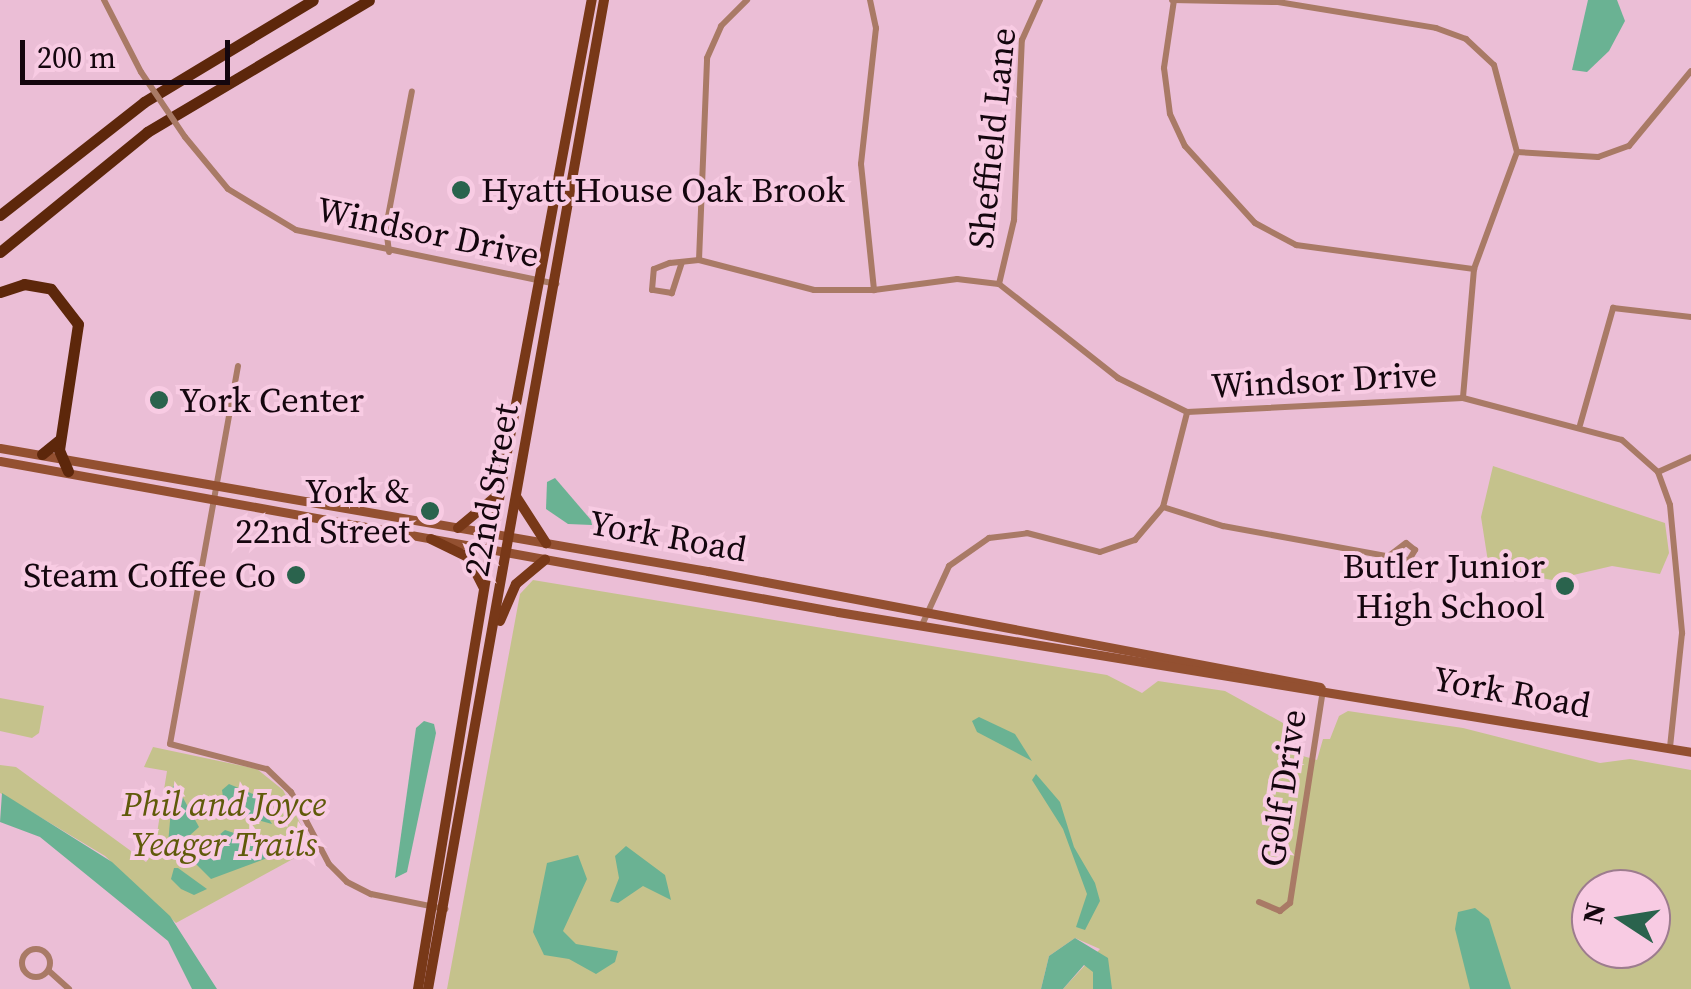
<!DOCTYPE html>
<html>
<head>
<meta charset="utf-8">
<style>
  body { margin:0 }
  #map { position:relative; width:1691px; height:989px; overflow:hidden; background:#ebbed6; font-family:"Source Serif 4",serif }
  div>[style] { position:absolute }
  .green>* { inset:0; background:#c5c28c }
  .water>* { inset:0; background:#6ab293 }
  .minor>* { height:6px; margin:-3px; padding:0 3px; transform-origin:3px; border-radius:3px; background:#a97a66 }
  .minor>.ring { margin:-3px; padding:0; box-sizing:content-box; background:none; border:6px solid #a97a66; border-radius:50% }
  .secondary>* { height:9px; margin:-4.5px; padding:0 4.5px; transform-origin:4.5px; border-radius:4.5px; background:#935031 }
  .primary>* { height:10px; margin:-5px; padding:0 5px; transform-origin:5px; border-radius:5px; background:#783818 }
  .motorway>* { height:11px; margin:-5.5px; padding:0 5.5px; transform-origin:5.5px; border-radius:5.5px; background:#5d270b }
  .minor-bridge>* { height:6px; margin:-3px; padding:0 3px; transform-origin:3px; border-radius:3px; background:#a97a66 }
  .dots>* { width:28px; height:28px; translate:-50% -50%; box-sizing:border-box; border:5px solid #f8cbe3; border-radius:50% }
  span { translate:-50% -50%; white-space:nowrap; text-align:center; line-height:1.15; -webkit-text-stroke:8px #f8cbe3; paint-order:stroke }
  .street-label { font-size:35px; color:#14060e }
  .poi-label { font-size:35px; color:#14060e }
  .left { translate:0 -50%; text-align:left }
  .right { translate:-100% -50%; text-align:right }
  .park-label { font-size:35px; color:#605a0a; font-style:italic }
  .north { position:absolute; left:1571px; top:869px; width:100px; height:100px; box-sizing:border-box; background:#f8cbe3; border:2px solid #9d7c8e; border-radius:50%; rotate:282deg; font-size:28px; font-weight:700; line-height:40px; text-align:center; color:#14060e }
  .north::after { content:''; display:block; margin:auto; width:35px; height:45px; background:#2a634d; clip-path:polygon(50% 0,100% 100%,50% 72%,0 100%) }
  .scale { position:absolute; left:20px; top:40px; width:210px; height:45px; box-sizing:border-box; border:5px solid #14060e; border-top:0; padding-left:12px; font-size:30px; line-height:35px; white-space:nowrap; color:#14060e; -webkit-text-stroke:8px #f8cbe3; paint-order:stroke }
</style>
</head>
<body>
<div id="map">
  <div class="green">
    <i style="clip-path:polygon(1493px 466px,1665px 523px,1669px 553px,1660px 574px,1612px 566px,1552px 580px,1489px 568px,1481px 517px)"></i>
    <i style="clip-path:polygon(evenodd,533px 580px,1107px 675px,1142px 693px,1158px 681px,1225px 691px,1283px 723px,1292px 753px,1317px 760px,1323px 739px,1330px 739px,1339px 716px,1348px 711px,1463px 728px,1600px 763px,1630px 759px,1691px 770px,1691px 989px,1063px 989px,1100px 949px,1075px 938px,1049px 956px,1041px 989px,447px 989px,520px 594px,533px 580px,1591px 889px,1651px 889px,1651px 949px,1591px 949px,1591px 889px)"></i>
    <i style="clip-path:polygon(0 698px,44px 706px,39px 733px,32px 738px,0 731px)"></i>
    <i style="clip-path:polygon(153px 747px,257px 769px,283px 790px,313px 848px,176px 923px,105px 856px,0 793px,0 765px,16px 767px,146px 862px,154px 852px,167px 771px,144px 767px)"></i>
  </div>
  <div class="water">
    <i style="clip-path:polygon(1588px 0,1617px 0,1625px 21px,1609px 51px,1587px 72px,1572px 70px)"></i>
    <i style="clip-path:polygon(555px 478px,591px 520px,592px 525px,568px 524px,546px 509px,547px 482px)"></i>
    <i style="clip-path:polygon(979px 717px,1015px 734px,1032px 761px,977px 732px,972px 721px)"></i>
    <i style="clip-path:polygon(424px 721px,434px 724px,436px 733px,407px 872px,395px 878px,416px 728px)"></i>
    <i style="clip-path:polygon(1036px 774px,1060px 802px,1074px 847px,1095px 883px,1100px 901px,1085px 930px,1076px 927px,1087px 894px,1063px 829px,1032px 780px)"></i>
    <i style="clip-path:polygon(229px 784px,253px 794px,272px 824px,225px 811px,222px 790px)"></i>
    <i style="clip-path:polygon(176px 785px,199px 827px,167px 856px,173px 786px)"></i>
    <i style="clip-path:polygon(2px 793px,112px 862px,170px 916px,217px 989px,192px 989px,168px 941px,40px 837px,0 822px)"></i>
    <i style="clip-path:polygon(225px 830px,264px 843px,270px 857px,211px 879px,191px 859px)"></i>
    <i style="clip-path:polygon(626px 846px,665px 875px,671px 900px,643px 886px,618px 903px,610px 901px,619px 878px,615px 856px)"></i>
    <i style="clip-path:polygon(578px 855px,587px 879px,563px 931px,576px 944px,618px 951px,615px 962px,596px 974px,569px 959px,544px 955px,533px 932px,547px 863px)"></i>
    <i style="clip-path:polygon(174px 868px,178px 868px,207px 889px,194px 895px,181px 889px,171px 879px)"></i>
    <i style="clip-path:polygon(1475px 908px,1489px 919px,1511px 989px,1470px 989px,1455px 929px,1458px 912px)"></i>
    <i style="clip-path:polygon(1075px 938px,1108px 958px,1112px 989px,1093px 989px,1093px 972px,1084px 965px,1063px 989px,1041px 989px,1049px 956px)"></i>
  </div>
  <div class="minor">
    <i style="left:104px;top:0;width:81px;rotate:62.8deg"></i>
    <i style="left:870px;top:0;width:29px;rotate:78deg"></i>
    <i style="left:876px;top:28px;width:137px;rotate:96.3deg"></i>
    <i style="left:861px;top:164px;width:127px;rotate:84.1deg"></i>
    <i style="left:1172px;top:0;width:106px;rotate:1.1deg"></i>
    <i style="left:1278px;top:2px;width:160px;rotate:9.3deg"></i>
    <i style="left:1436px;top:28px;width:32px;rotate:20deg"></i>
    <i style="left:1466px;top:39px;width:38px;rotate:43deg"></i>
    <i style="left:1494px;top:65px;width:90px;rotate:75.2deg"></i>
    <i style="left:1517px;top:152px;width:125px;rotate:110.2deg"></i>
    <i style="left:1474px;top:269px;width:129px;rotate:94.9deg"></i>
    <i style="left:1174px;top:0;width:69px;rotate:98.4deg"></i>
    <i style="left:1164px;top:68px;width:46px;rotate:82.6deg"></i>
    <i style="left:1170px;top:114px;width:35px;rotate:65deg"></i>
    <i style="left:1185px;top:146px;width:104px;rotate:47.7deg"></i>
    <i style="left:1255px;top:223px;width:47px;rotate:28.2deg"></i>
    <i style="left:1296px;top:245px;width:180px;rotate:7.7deg"></i>
    <i style="left:185px;top:137px;width:67px;rotate:50.4deg"></i>
    <i style="left:228px;top:189px;width:79px;rotate:31.1deg"></i>
    <i style="left:296px;top:230px;width:266px;rotate:11.7deg"></i>
    <i style="left:1517px;top:152px;width:81px;rotate:3.5deg"></i>
    <i style="left:1598px;top:157px;width:33px;rotate:-20deg"></i>
    <i style="left:1629px;top:146px;width:97px;rotate:-50.4deg"></i>
    <i style="left:389px;top:252px;width:25px;rotate:-97deg"></i>
    <i style="left:386px;top:227px;width:138px;rotate:-79.2deg"></i>
    <i style="left:699px;top:260px;width:202px;rotate:-87.7deg"></i>
    <i style="left:707px;top:58px;width:35px;rotate:-66deg"></i>
    <i style="left:721px;top:26px;width:37px;rotate:-45deg"></i>
    <i style="left:682px;top:262px;width:33px;rotate:108deg"></i>
    <i style="left:672px;top:293px;width:20px;rotate:-171deg"></i>
    <i style="left:652px;top:290px;width:21px;rotate:-85deg"></i>
    <i style="left:654px;top:269px;width:17px;rotate:-21deg"></i>
    <i style="left:670px;top:263px;width:29px;rotate:-6deg"></i>
    <i style="left:699px;top:260px;width:119px;rotate:14.6deg"></i>
    <i style="left:814px;top:290px;width:60px"></i>
    <i style="left:874px;top:290px;width:84px;rotate:-7.5deg"></i>
    <i style="left:957px;top:279px;width:42px;rotate:6.8deg"></i>
    <i style="left:999px;top:284px;width:152px;rotate:38.3deg"></i>
    <i style="left:1118px;top:378px;width:77px;rotate:26.2deg"></i>
    <i style="left:1187px;top:412px;width:276px;rotate:-2.9deg"></i>
    <i style="left:1463px;top:398px;width:164px;rotate:14.8deg"></i>
    <i style="left:1622px;top:440px;width:48px;rotate:41.6deg"></i>
    <i style="left:1658px;top:472px;width:35px;rotate:70deg"></i>
    <i style="left:1670px;top:505px;width:129px;rotate:84.6deg"></i>
    <i style="left:1682px;top:633px;width:116px;rotate:96deg"></i>
    <i style="left:999px;top:284px;width:66px;rotate:-76.8deg"></i>
    <i style="left:1014px;top:220px;width:180px;rotate:-87.5deg"></i>
    <i style="left:1022px;top:40px;width:44px;rotate:-65.8deg"></i>
    <i style="left:238px;top:366px;width:384px;rotate:100.2deg"></i>
    <i style="left:170px;top:744px;width:100px;rotate:14.5deg"></i>
    <i style="left:267px;top:769px;width:33px;rotate:44deg"></i>
    <i style="left:291px;top:792px;width:81px;rotate:62.2deg"></i>
    <i style="left:329px;top:864px;width:25px;rotate:45deg"></i>
    <i style="left:347px;top:882px;width:27px;rotate:27deg"></i>
    <i style="left:371px;top:894px;width:76px;rotate:11.5deg"></i>
    <i style="left:1580px;top:425px;width:122px;rotate:-74.2deg"></i>
    <i style="left:1613px;top:308px;width:79px;rotate:6.6deg"></i>
    <i style="left:1658px;top:472px;width:36px;rotate:-24deg"></i>
    <i style="left:1163px;top:507px;width:63px;rotate:17.6deg"></i>
    <i style="left:1223px;top:526px;width:189px;rotate:10.4deg"></i>
    <i style="left:1409px;top:560px;width:12px;rotate:-59deg"></i>
    <i style="left:1415px;top:550px;width:11px;rotate:-142deg"></i>
    <i style="left:1406px;top:543px;width:21px;rotate:143deg"></i>
    <i style="left:922px;top:625px;width:65px;rotate:-65.4deg"></i>
    <i style="left:949px;top:566px;width:49px;rotate:-35deg"></i>
    <i style="left:989px;top:538px;width:38px;rotate:-7deg"></i>
    <i style="left:1027px;top:533px;width:75px;rotate:14.6deg"></i>
    <i style="left:1100px;top:552px;width:37px;rotate:-19deg"></i>
    <i style="left:1135px;top:540px;width:43px;rotate:-49.7deg"></i>
    <i style="left:1163px;top:507px;width:97px;rotate:-75.7deg"></i>
    <i style="left:1259px;top:902px;width:23px;rotate:23deg"></i>
    <i style="left:1280px;top:911px;width:13px;rotate:-39deg"></i>
    <i style="left:1290px;top:903px;width:217px;rotate:-81.2deg"></i>
    <i class="ring" style="left:22px;top:949px;width:22px;height:22px"></i>
    <i style="left:49px;top:971px;width:27px;rotate:42deg"></i>
  </div>
  <div class="secondary">
    <i style="left:0;top:448px;width:719px;rotate:9.86deg"></i>
    <i style="left:708px;top:571px;width:623px;rotate:10.73deg"></i>
    <i style="left:0;top:461px;width:851px;rotate:10.21deg"></i>
    <i style="left:838px;top:612px;width:864px;rotate:9.32deg"></i>
  </div>
  <div class="primary">
    <i style="left:517px;top:498px;width:54px;rotate:57.2deg"></i>
    <i style="left:458px;top:528px;width:53px;rotate:-39.7deg"></i>
    <i style="left:431px;top:539px;width:41px;rotate:25.9deg"></i>
    <i style="left:468px;top:557px;width:34px;rotate:63deg"></i>
    <i style="left:500px;top:621px;width:40px;rotate:-66.6deg"></i>
    <i style="left:516px;top:584px;width:38px;rotate:-40deg"></i>
    <i style="left:418px;top:989px;width:533px;rotate:-80.61deg"></i>
    <i style="left:505px;top:463px;width:471px;rotate:-79.4deg"></i>
    <i style="left:428px;top:989px;width:1005px;rotate:-79.91deg"></i>
  </div>
  <div class="motorway">
    <i style="left:0;top:215px;width:183px;rotate:-38.1deg"></i>
    <i style="left:144px;top:102px;width:197px;rotate:-31.1deg"></i>
    <i style="left:0;top:252px;width:190px;rotate:-39.2deg"></i>
    <i style="left:147px;top:132px;width:258px;rotate:-30.7deg"></i>
    <i style="left:0;top:292px;width:25px;rotate:-18deg"></i>
    <i style="left:24px;top:284px;width:27px;rotate:10deg"></i>
    <i style="left:51px;top:289px;width:44px;rotate:52.4deg"></i>
    <i style="left:78px;top:324px;width:127px;rotate:98.6deg"></i>
    <i style="left:59px;top:450px;width:23px;rotate:67deg"></i>
    <i style="left:42px;top:454px;width:21px;rotate:-39deg"></i>
  </div>
  <div class="minor-bridge">
    <i style="left:141px;top:72px;width:78px;rotate:55.9deg"></i>
  </div>
  <div class="dots">
    <i style="left:461px;top:190px;background:#2a634d"></i>
    <i style="left:159px;top:400px;background:#2a634d"></i>
    <i style="left:430px;top:511px;background:#2a634d"></i>
    <i style="left:296px;top:575px;background:#2a634d"></i>
    <i style="left:1565px;top:586px;background:#2a634d"></i>
  </div>
  <div class="street-label">
    <span style="left:992px;top:138px;rotate:-84deg">Sheffield Lane</span>
    <span style="left:428px;top:232px;rotate:12deg">Windsor Drive</span>
    <span style="left:1324px;top:380px;rotate:-3deg">Windsor Drive</span>
    <span style="left:491px;top:490px;rotate:-80deg">22nd Street</span>
    <span style="left:668px;top:536px;rotate:10deg">York Road</span>
    <span style="left:1512px;top:692px;rotate:10deg">York Road</span>
    <span style="left:1283px;top:788px;rotate:-82deg">Golf Drive</span>
  </div>
  <div class="poi-label">
    <span class="left" style="left:481px;top:190px">Hyatt House Oak Brook</span>
    <span class="left" style="left:179px;top:400px">York Center</span>
    <span class="right" style="left:410px;top:511px">York &amp;<br>22nd Street</span>
    <span class="right" style="left:1545px;top:586px">Butler Junior<br>High School</span>
    <span class="right" style="left:276px;top:575px">Steam Coffee Co</span>
  </div>
  <div class="park-label">
    <span style="left:224px;top:824px">Phil and Joyce<br>Yeager Trails</span>
  </div>
  <div class="north">N</div>
  <div class="scale">200 m</div>
</div>
</body>
</html>
